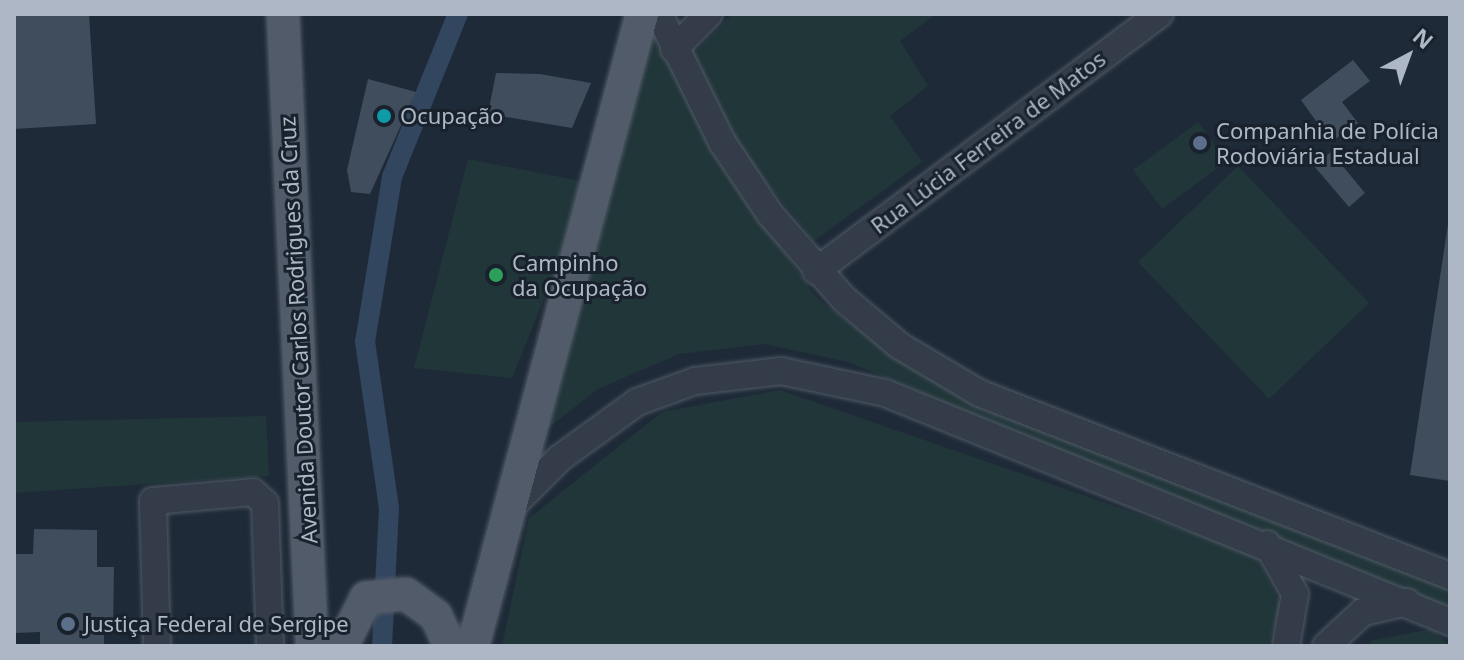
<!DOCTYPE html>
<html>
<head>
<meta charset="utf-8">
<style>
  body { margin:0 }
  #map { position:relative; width:1464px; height:660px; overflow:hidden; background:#1f2a38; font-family:"Noto Sans",sans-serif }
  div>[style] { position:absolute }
  .green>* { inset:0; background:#213639 }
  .canal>* { height:20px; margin:-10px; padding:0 10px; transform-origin:10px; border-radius:10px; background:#324660 }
  .building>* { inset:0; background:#404d5d }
  .roads { filter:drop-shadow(0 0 2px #505a66) drop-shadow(0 0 2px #505a66) }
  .minor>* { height:26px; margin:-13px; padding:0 13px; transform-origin:13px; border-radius:13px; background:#333c48 }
  .major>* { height:32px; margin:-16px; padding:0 16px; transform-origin:16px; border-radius:16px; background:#515b69 }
  .dots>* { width:22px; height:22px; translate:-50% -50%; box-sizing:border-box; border:4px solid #19212d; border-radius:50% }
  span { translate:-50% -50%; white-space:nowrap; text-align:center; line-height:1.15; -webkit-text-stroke:6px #19212d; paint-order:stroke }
  .poi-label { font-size:22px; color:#adb7c5 }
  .left { translate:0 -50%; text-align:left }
  .street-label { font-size:22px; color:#adb7c5 }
  .frame { position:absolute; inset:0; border:16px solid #adb7c5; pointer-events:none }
  .north { position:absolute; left:1368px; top:16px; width:80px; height:80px; -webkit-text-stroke:6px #19212d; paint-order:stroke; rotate:41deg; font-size:22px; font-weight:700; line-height:32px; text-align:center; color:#adb7c5 }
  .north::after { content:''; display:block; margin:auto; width:28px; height:36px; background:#adb7c5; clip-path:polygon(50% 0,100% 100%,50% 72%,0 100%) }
</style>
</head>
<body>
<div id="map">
  <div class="green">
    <i style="clip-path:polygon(732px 14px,936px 14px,900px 41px,928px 86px,890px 116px,922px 162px,814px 241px,737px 146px,693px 54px)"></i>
    <i style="clip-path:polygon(648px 23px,721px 161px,815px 296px,872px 340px,965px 397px,1450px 588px,1450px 612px,848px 362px,765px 344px,679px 354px,598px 389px,530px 442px)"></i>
    <i style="clip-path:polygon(1198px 122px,1227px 161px,1162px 209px,1133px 170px)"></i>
    <i style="clip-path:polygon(468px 159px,591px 183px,512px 378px,414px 368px)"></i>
    <i style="clip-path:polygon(1238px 166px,1369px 303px,1269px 399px,1138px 262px)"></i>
    <i style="clip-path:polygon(780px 390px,1256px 555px,1281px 605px,1268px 646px,502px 646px,529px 518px,662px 412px)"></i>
    <i style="clip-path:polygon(266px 416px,269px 476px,14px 493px,14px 422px)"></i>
    <i style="clip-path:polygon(1432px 629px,1450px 646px,1367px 646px,1372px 640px)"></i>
  </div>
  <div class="canal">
    <i style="left:382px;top:646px;width:138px;rotate:-87.1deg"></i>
    <i style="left:389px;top:508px;width:168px;rotate:-98.2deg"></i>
    <i style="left:365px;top:342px;width:167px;rotate:-80.7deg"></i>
    <i style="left:392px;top:177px;width:176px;rotate:-68deg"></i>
  </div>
  <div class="building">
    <i style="clip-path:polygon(14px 14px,89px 14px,96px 124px,14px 129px)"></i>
    <i style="clip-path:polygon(1353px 60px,1370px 81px,1342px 102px,1358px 123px,1331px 142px,1301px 100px)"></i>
    <i style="clip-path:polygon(496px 73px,540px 74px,591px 83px,572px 128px,488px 114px)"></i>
    <i style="clip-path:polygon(368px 79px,416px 92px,370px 194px,351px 192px,347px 170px)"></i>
    <i style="clip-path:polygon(1331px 152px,1365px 193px,1349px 207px,1314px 166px)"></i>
    <i style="clip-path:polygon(1450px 211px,1450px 481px,1410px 475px)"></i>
    <i style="clip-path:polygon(34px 529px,97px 530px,97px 567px,114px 567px,113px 632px,104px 632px,104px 646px,40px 646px,40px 632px,14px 633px,14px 554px,33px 554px)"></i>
  </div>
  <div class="roads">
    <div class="minor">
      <i style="left:659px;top:14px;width:143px;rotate:63.8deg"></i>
      <i style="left:722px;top:142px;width:87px;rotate:56.3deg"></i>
      <i style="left:770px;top:214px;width:113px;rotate:49deg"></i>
      <i style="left:844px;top:299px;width:73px;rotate:40deg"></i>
      <i style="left:900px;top:346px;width:92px;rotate:30.7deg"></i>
      <i style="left:979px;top:393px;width:505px;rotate:21.23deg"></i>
      <i style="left:674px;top:49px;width:49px;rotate:-45deg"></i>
      <i style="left:816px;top:271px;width:429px;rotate:-36.8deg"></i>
      <i style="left:508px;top:510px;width:74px;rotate:-45deg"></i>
      <i style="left:560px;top:458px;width:95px;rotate:-36deg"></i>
      <i style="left:637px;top:402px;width:62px;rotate:-19.9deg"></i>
      <i style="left:695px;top:381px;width:87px;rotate:-6.6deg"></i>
      <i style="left:781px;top:371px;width:106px;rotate:11.9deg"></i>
      <i style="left:885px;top:393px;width:610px;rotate:22.06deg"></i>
      <i style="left:1267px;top:544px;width:57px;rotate:60.8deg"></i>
      <i style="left:1295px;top:594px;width:53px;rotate:99.8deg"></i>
      <i style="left:157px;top:646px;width:145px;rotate:-91.6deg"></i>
      <i style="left:153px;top:501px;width:100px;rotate:-5.1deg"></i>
      <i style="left:253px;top:492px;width:16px;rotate:43deg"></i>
      <i style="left:265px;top:503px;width:143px;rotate:88deg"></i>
      <i style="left:1326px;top:646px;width:50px;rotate:-42.6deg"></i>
      <i style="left:1363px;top:612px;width:45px;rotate:-12.8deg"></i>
    </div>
    <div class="major">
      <i style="left:283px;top:14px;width:633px;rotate:87.37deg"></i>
      <i style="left:342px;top:646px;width:54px;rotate:-63.4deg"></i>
      <i style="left:366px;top:598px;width:40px;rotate:-5.7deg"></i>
      <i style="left:406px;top:594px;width:37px;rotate:36deg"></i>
      <i style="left:436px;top:616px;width:33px;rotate:65deg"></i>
      <i style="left:473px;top:646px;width:654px;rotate:-75.03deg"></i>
    </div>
  </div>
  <div class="dots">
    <i style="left:384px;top:116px;background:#0f9aa8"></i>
    <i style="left:1200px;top:143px;background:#5c6f8a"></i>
    <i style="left:496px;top:275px;background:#2e9e5b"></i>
    <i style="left:68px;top:624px;background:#5c6f8a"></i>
  </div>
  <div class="poi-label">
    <span class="left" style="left:400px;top:116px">Ocupação</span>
    <span class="left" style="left:1216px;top:143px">Companhia de Polícia<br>Rodoviária Estadual</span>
    <span class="left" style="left:512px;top:275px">Campinho<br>da Ocupação</span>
    <span class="left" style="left:84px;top:624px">Justiça Federal de Sergipe</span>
  </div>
  <div class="street-label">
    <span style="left:988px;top:142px;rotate:-37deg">Rua Lúcia Ferreira de Matos</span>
    <span style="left:298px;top:330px;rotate:-93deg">Avenida Doutor Carlos Rodrigues da Cruz</span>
  </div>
  <div class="frame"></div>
  <div class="north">N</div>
</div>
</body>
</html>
